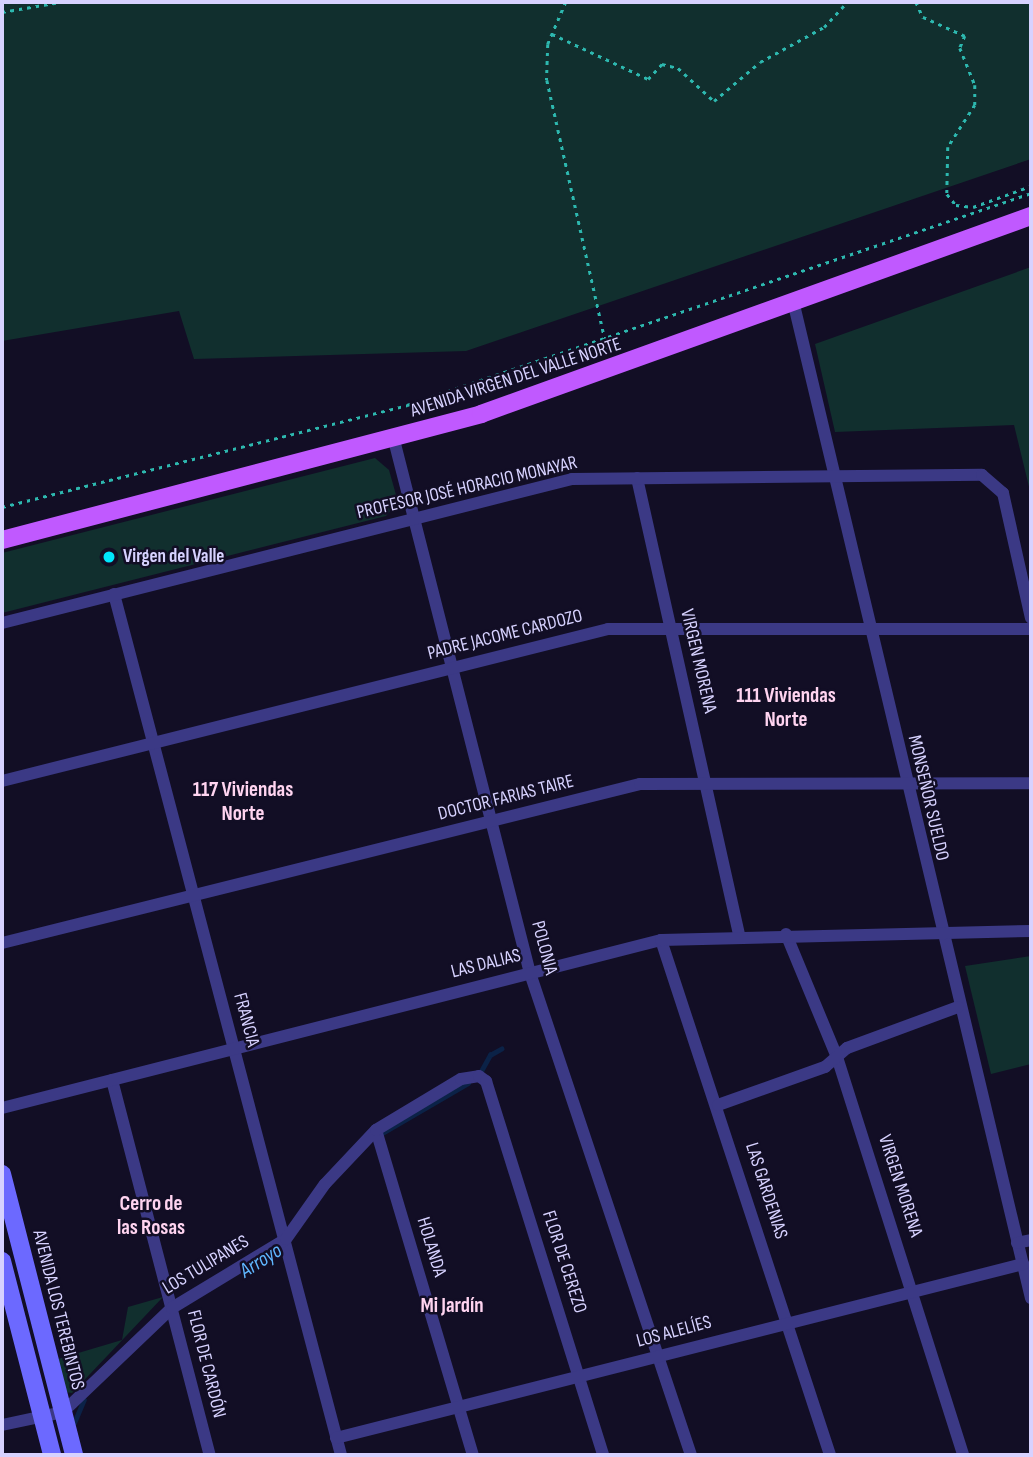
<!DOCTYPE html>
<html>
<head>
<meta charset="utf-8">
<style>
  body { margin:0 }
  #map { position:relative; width:1033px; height:1457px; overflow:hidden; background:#120e25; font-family:"Sofia Sans Condensed",sans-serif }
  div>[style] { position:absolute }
  .green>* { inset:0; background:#112f2e }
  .stream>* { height:4.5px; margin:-2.25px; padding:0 2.25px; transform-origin:2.25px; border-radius:2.25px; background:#0b2247 }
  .path>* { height:2.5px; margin-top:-1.25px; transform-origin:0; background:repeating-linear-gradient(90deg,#2db8af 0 3.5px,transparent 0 8.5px) }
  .street>* { height:12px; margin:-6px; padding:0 6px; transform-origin:6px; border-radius:6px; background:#3b3985 }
  .secondary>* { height:18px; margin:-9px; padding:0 9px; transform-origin:9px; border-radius:9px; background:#6c69ff }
  .primary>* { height:18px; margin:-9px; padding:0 9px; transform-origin:9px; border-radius:9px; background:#c059ff }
  .dots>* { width:19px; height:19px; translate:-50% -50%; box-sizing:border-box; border:4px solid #120e25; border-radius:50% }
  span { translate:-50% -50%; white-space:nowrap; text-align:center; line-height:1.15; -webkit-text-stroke:5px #120e25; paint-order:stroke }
  .street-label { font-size:19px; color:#d7d2ff }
  .poi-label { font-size:19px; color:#d7d2ff; font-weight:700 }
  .left { translate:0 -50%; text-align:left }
  .neighbourhood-label { font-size:21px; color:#ffd4f0; font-weight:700 }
  .water-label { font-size:21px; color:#60b7ff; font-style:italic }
  .frame { position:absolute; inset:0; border:4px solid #d7d2ff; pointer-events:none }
</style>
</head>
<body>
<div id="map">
  <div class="green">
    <i style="clip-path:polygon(2px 2px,1031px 2px,1031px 159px,466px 351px,194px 359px,179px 311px,2px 341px)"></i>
    <i style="clip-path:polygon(1031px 267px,1031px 495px,1014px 425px,835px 432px,815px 344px)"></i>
    <i style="clip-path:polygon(375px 458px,389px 470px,398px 502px,386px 516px,2px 613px,2px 553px)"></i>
    <i style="clip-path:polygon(1031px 956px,1031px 1064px,991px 1074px,965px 966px)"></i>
    <i style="clip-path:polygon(163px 1297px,72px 1393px,65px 1392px,58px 1359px,122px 1340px,128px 1307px)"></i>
  </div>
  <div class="stream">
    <i style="left:480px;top:1073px;width:21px;rotate:-61deg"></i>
    <i style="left:490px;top:1055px;width:13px;rotate:-29deg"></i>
    <i style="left:379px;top:1135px;width:103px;rotate:-30.3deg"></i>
    <i style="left:74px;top:1423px;width:25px;rotate:-67deg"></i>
  </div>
  <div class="path">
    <i style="left:566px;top:2px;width:46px;rotate:113.2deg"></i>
    <i style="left:548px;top:44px;width:36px;rotate:92deg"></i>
    <i style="left:547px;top:80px;width:279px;rotate:77.4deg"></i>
    <i style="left:916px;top:2px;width:17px;rotate:65deg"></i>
    <i style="left:923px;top:17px;width:46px;rotate:24.3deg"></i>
    <i style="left:965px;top:36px;width:13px;rotate:113deg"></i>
    <i style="left:960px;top:48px;width:40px;rotate:68deg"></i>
    <i style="left:975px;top:85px;width:20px;rotate:90deg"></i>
    <i style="left:975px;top:105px;width:50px;rotate:122.7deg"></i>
    <i style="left:948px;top:147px;width:47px;rotate:91.2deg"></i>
    <i style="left:947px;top:194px;width:14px;rotate:51deg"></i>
    <i style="left:956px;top:205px;width:17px;rotate:7deg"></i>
    <i style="left:973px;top:207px;width:62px;rotate:-19.9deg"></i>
    <i style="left:2px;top:12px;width:59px;rotate:-9.8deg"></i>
    <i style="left:552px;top:34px;width:106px;rotate:25.1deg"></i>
    <i style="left:648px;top:79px;width:21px;rotate:-47deg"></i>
    <i style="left:662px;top:64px;width:16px;rotate:14deg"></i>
    <i style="left:678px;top:68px;width:49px;rotate:42.5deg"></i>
    <i style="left:714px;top:101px;width:60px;rotate:-40.3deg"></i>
    <i style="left:760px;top:62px;width:73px;rotate:-28.7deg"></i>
    <i style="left:824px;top:27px;width:34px;rotate:-47deg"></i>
    <i style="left:2px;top:507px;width:418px;rotate:-14.1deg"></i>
    <i style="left:407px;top:405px;width:659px;rotate:-18.76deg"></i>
  </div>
  <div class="street">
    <i style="left:794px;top:305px;width:1021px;rotate:76.58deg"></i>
    <i style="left:394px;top:440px;width:550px;rotate:75.69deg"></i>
    <i style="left:530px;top:973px;width:508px;rotate:71.53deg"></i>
    <i style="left:637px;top:478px;width:467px;rotate:77.4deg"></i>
    <i style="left:114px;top:594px;width:890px;rotate:75.23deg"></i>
    <i style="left:2px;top:623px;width:588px;rotate:-14.18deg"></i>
    <i style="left:572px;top:479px;width:410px;rotate:-0.6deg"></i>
    <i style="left:982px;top:475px;width:28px;rotate:41deg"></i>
    <i style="left:1003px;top:493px;width:128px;rotate:77.4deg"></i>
    <i style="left:2px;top:781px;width:625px;rotate:-14.08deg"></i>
    <i style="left:608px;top:629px;width:423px"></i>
    <i style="left:786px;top:934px;width:133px;rotate:67.5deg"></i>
    <i style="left:837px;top:1057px;width:417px;rotate:72.4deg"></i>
    <i style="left:661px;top:940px;width:542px;rotate:71.83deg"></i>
    <i style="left:2px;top:943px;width:658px;rotate:-13.99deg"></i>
    <i style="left:640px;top:784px;width:391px;rotate:-0.1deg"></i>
    <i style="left:112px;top:1080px;width:388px;rotate:75.4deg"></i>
    <i style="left:718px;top:1105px;width:114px;rotate:-19.6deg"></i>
    <i style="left:825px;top:1067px;width:29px;rotate:-41deg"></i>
    <i style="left:847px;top:1048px;width:118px;rotate:-20.3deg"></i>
    <i style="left:2px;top:1108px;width:680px;rotate:-14.3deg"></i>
    <i style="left:661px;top:940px;width:370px;rotate:-1.4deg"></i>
    <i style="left:376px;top:1130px;width:339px;rotate:73.4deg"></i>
    <i style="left:1017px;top:1243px;width:14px;rotate:-12deg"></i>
    <i style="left:2px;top:1425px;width:62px;rotate:-12deg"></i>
    <i style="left:63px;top:1412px;width:151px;rotate:-43.7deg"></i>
    <i style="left:172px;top:1308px;width:133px;rotate:-31.2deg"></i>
    <i style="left:286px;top:1239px;width:67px;rotate:-54.7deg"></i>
    <i style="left:325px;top:1184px;width:74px;rotate:-46.6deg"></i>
    <i style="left:376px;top:1130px;width:99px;rotate:-31deg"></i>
    <i style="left:461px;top:1079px;width:18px;rotate:-9deg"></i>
    <i style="left:479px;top:1076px;width:9px;rotate:36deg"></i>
    <i style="left:486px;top:1081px;width:392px;rotate:72.6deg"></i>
    <i style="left:336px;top:1438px;width:709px;rotate:-14.21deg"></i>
  </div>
  <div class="secondary">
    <i style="left:2px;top:1174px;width:290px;rotate:75.6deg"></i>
    <i style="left:2px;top:1261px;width:200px;rotate:75.5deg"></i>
  </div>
  <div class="primary">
    <i style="left:2px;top:540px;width:495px;rotate:-14.7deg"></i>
    <i style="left:481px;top:414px;width:585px;rotate:-19.8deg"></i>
  </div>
  <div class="dots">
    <i style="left:109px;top:557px;background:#00e6fd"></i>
  </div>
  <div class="street-label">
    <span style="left:516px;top:378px;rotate:-18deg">AVENIDA VIRGEN DEL VALLE NORTE</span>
    <span style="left:467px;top:488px;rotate:-13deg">PROFESOR JOSÉ HORACIO MONAYAR</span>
    <span style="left:505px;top:635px;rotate:-14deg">PADRE JACOME CARDOZO</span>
    <span style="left:698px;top:661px;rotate:77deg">VIRGEN MORENA</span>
    <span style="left:506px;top:798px;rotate:-14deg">DOCTOR FARIAS TAIRE</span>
    <span style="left:928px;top:798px;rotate:77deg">MONSEÑOR SUELDO</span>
    <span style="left:544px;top:948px;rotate:75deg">POLONIA</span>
    <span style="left:486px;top:964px;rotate:-14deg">LAS DALIAS</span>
    <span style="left:246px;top:1020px;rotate:75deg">FRANCIA</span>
    <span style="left:900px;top:1186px;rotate:72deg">VIRGEN MORENA</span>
    <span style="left:766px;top:1191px;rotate:72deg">LAS GARDENIAS</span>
    <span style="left:431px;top:1247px;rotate:73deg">HOLANDA</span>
    <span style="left:564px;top:1262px;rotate:72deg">FLOR DE CEREZO</span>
    <span style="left:206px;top:1265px;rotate:-31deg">LOS TULIPANES</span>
    <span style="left:58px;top:1310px;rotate:76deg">AVENIDA LOS TEREBINTOS</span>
    <span style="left:674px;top:1332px;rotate:-15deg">LOS ALELÍES</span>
    <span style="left:206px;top:1364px;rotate:76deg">FLOR DE CARDÓN</span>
  </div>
  <div class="poi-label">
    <span class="left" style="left:123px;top:557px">Virgen del Valle</span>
  </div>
  <div class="neighbourhood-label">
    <span style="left:786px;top:708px">111 Viviendas<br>Norte</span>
    <span style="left:243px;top:802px">117 Viviendas<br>Norte</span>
    <span style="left:151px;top:1216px">Cerro de<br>las Rosas</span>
    <span style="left:452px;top:1306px">Mi Jardín</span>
  </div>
  <div class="water-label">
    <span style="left:261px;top:1261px;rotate:-32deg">Arroyo</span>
  </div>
  <div class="frame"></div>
</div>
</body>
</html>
